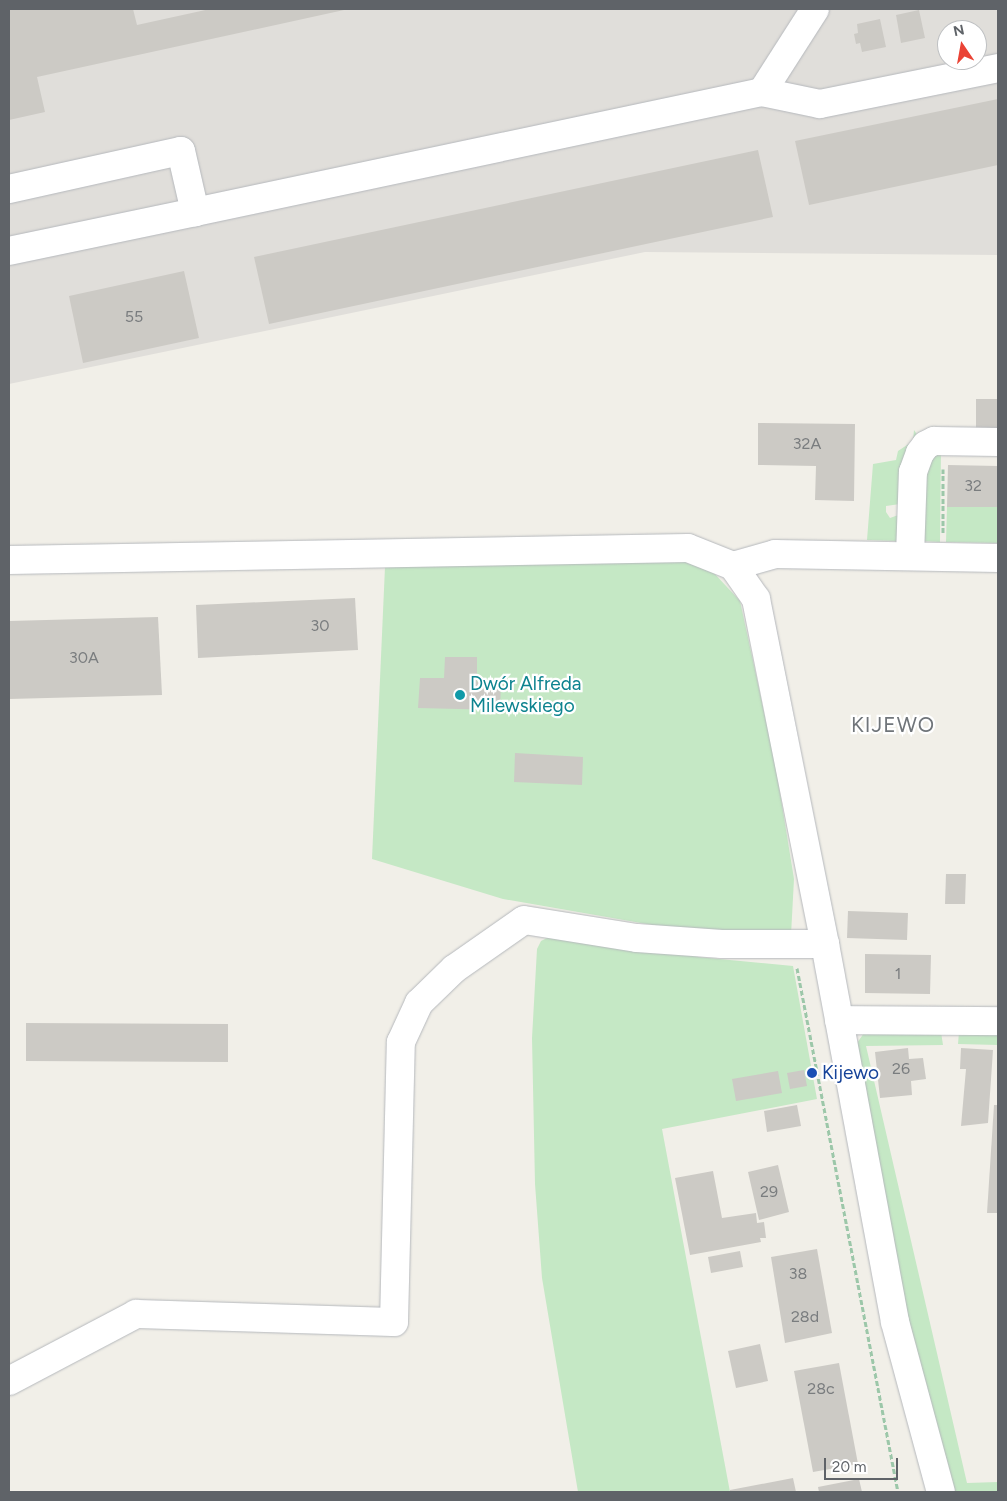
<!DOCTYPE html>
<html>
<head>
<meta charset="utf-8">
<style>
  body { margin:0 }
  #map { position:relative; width:1007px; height:1501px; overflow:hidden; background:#f1efe8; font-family:Figtree,sans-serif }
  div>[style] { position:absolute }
  .industrial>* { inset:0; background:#e0deda }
  .green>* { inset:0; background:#c5e8c5 }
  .building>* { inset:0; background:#cccac5 }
  .path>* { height:3px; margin-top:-1.5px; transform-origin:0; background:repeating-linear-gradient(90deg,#9cc7a9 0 5px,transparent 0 7.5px) }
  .roads { filter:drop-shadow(0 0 1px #b5b8bc) drop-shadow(0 0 1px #b5b8bc) }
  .minor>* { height:28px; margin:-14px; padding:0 14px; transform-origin:14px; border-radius:14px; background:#fff }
  .dots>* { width:14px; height:14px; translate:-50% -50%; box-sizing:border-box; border:2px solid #fff; border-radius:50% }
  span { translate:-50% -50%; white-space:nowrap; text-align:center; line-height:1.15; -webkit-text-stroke:4.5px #fff; paint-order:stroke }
  .number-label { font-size:16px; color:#7a7d7f }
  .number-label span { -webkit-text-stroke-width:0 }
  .culture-label { font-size:19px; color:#0d838f }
  .left { translate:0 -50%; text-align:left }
  .transit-label { font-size:19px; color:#164399 }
  .quarter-label { font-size:21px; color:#70757a; letter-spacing:1px }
  .frame { position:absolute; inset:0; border:10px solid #5f6368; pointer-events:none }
  .north { position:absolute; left:937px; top:20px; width:50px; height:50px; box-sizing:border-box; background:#fff; border:1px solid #bfc1c3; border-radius:50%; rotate:348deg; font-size:14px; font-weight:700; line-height:20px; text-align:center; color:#5f6368 }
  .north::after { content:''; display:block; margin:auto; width:18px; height:22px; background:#ea4335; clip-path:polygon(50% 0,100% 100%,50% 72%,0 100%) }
  .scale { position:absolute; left:824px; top:1458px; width:74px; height:22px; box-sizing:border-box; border:2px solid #5f6368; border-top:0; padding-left:6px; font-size:15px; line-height:18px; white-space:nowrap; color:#5f6368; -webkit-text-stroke:4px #fff; paint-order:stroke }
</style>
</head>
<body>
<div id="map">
  <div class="industrial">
    <i style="clip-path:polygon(evenodd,9px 9px,998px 9px,998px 255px,645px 252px,9px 384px,9px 9px,947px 30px,977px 30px,977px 60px,947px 60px,947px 30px)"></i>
  </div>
  <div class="green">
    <i style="clip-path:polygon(914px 430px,920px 439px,900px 504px,886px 506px,886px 512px,890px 518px,901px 514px,900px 537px,896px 541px,867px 540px,873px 464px,896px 460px,898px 451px,913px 441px)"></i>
    <i style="clip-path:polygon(941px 450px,940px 542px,923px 541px,922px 469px)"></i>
    <i style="clip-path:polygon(947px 507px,998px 507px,998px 543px,946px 542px)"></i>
    <i style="clip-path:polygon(681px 559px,713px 572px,740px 601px,775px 762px,794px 879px,791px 935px,721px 937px,503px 899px,372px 859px,385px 567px)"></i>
    <i style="clip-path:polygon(549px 937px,697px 953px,698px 957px,793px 966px,817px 1099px,662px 1129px,730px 1492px,578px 1492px,542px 1278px,535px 1184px,532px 1038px,537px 949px,541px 941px)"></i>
    <i style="clip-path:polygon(941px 1032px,943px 1045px,866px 1046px,967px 1483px,998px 1482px,998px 1492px,953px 1492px,908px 1317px,855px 1046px,864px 1033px)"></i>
    <i style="clip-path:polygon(959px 1032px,998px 1033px,998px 1045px,958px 1044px)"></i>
  </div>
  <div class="building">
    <i style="clip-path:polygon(9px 9px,133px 9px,137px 25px,210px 9px,344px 10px,37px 77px,45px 112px,9px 120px)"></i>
    <i style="clip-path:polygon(919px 10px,925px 38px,901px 43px,896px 15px)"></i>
    <i style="clip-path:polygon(880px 19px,886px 47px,862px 52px,860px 43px,856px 44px,854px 34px,858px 33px,857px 24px)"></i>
    <i style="clip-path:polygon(998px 99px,998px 165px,809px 205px,795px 141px)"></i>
    <i style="clip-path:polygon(758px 150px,773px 217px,269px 324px,254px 257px)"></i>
    <i style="clip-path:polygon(184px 271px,199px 338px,83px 363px,69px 296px)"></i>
    <i style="clip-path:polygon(976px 399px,998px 399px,998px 433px,976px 433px)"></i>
    <i style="clip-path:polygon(758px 423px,855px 424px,854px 501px,815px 500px,816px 466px,758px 465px)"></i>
    <i style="clip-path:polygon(948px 465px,998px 466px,998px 507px,947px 507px)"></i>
    <i style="clip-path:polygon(355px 598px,358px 650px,198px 658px,196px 605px)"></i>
    <i style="clip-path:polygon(158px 617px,162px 695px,9px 699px,9px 621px)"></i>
    <i style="clip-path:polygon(445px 657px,477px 657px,477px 682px,501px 683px,500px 710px,418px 708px,420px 678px,444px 678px)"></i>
    <i style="clip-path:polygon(515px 753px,583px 757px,582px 785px,514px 782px)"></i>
    <i style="clip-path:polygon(946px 874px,966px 874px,965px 904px,945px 904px)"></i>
    <i style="clip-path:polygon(848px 911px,908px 913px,907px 940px,847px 938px)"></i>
    <i style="clip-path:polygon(865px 954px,931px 955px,930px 994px,865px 993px)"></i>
    <i style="clip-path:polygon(26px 1023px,228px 1024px,228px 1062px,26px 1061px)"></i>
    <i style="clip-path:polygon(908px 1048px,909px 1059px,923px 1058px,926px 1079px,911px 1081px,912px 1095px,880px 1098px,875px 1052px)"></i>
    <i style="clip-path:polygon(961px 1048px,993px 1050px,988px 1123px,961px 1126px,966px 1069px,960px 1069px)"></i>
    <i style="clip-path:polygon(804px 1070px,807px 1086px,790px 1089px,787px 1073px)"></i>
    <i style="clip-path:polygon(778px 1071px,782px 1093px,736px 1101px,732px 1079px)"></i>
    <i style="clip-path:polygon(797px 1105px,801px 1126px,767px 1132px,764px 1111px)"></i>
    <i style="clip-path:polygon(994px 1105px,998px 1105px,998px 1213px,987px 1213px)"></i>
    <i style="clip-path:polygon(778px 1165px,789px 1212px,759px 1220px,748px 1172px)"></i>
    <i style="clip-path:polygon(713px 1171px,722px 1218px,756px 1213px,757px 1223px,764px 1222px,766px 1238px,760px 1238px,761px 1242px,690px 1255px,675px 1178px)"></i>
    <i style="clip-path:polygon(817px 1249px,832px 1333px,785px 1343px,771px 1257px)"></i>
    <i style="clip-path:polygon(740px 1251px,743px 1267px,711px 1273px,708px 1257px)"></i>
    <i style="clip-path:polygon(760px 1344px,768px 1381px,736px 1388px,728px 1351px)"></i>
    <i style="clip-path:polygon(839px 1363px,858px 1464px,813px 1472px,794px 1371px)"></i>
    <i style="clip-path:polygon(793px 1478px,796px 1492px,730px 1492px,730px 1490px)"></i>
    <i style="clip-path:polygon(859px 1479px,862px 1492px,819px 1492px,818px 1487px)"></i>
  </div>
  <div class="path">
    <i style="left:943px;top:533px;width:64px;rotate:-90deg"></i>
    <i style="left:797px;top:968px;width:534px;rotate:79.09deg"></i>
  </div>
  <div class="roads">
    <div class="minor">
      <i style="left:762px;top:92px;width:98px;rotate:-57.4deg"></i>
      <i style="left:9px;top:189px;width:176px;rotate:-12.5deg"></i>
      <i style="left:181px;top:151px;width:63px;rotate:77.1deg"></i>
      <i style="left:195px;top:212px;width:580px;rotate:-11.95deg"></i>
      <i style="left:762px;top:92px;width:59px;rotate:11.7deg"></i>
      <i style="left:820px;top:104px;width:182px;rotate:-11.4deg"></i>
      <i style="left:9px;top:251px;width:190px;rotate:-11.8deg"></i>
      <i style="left:910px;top:556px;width:84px;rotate:-88deg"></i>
      <i style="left:913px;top:472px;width:20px;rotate:-70deg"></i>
      <i style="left:920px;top:453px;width:10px;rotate:-53deg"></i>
      <i style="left:926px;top:445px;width:9px;rotate:-27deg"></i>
      <i style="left:934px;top:441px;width:64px;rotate:0.9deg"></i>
      <i style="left:9px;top:560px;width:679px;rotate:-1.01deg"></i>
      <i style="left:688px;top:548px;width:48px;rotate:21.8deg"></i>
      <i style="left:733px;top:566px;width:40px;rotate:55.1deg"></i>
      <i style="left:756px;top:599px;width:352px;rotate:78.7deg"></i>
      <i style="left:825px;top:944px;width:384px;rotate:79.5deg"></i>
      <i style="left:895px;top:1322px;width:176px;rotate:74.9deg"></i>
      <i style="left:733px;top:566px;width:44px;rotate:-15.9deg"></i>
      <i style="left:775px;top:554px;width:223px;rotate:1deg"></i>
      <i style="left:839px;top:1020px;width:159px;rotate:0.4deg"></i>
      <i style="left:9px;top:1381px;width:144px;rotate:-27.8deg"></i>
      <i style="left:136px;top:1314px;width:258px;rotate:1.8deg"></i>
      <i style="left:394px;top:1322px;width:280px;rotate:-88.6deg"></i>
      <i style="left:401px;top:1042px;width:43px;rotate:-65.2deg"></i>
      <i style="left:419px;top:1003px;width:49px;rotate:-44.2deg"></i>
      <i style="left:454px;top:969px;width:85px;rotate:-35deg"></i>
      <i style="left:524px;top:920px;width:114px;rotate:9.1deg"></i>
      <i style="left:637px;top:938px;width:85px;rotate:4deg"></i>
      <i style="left:722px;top:944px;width:103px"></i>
    </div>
  </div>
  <div class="dots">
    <i style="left:460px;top:695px;background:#0f9aa8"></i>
    <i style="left:812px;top:1073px;background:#1a4fb4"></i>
  </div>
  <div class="number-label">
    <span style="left:134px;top:317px">55</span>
    <span style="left:807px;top:444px">32A</span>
    <span style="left:973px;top:486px">32</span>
    <span style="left:320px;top:626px">30</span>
    <span style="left:84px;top:658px">30A</span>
    <span style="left:898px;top:974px">1</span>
    <span style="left:901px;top:1069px">26</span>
    <span style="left:769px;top:1192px">29</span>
    <span style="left:798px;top:1274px">38</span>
    <span style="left:805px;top:1317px">28d</span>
    <span style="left:821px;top:1389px">28c</span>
  </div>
  <div class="culture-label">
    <span class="left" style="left:470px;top:695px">Dwór Alfreda<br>Milewskiego</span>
  </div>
  <div class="transit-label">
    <span class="left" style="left:822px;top:1073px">Kijewo</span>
  </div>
  <div class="quarter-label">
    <span style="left:893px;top:725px">KIJEWO</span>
  </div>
  <div class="frame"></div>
  <div class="north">N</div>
  <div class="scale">20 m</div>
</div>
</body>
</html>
